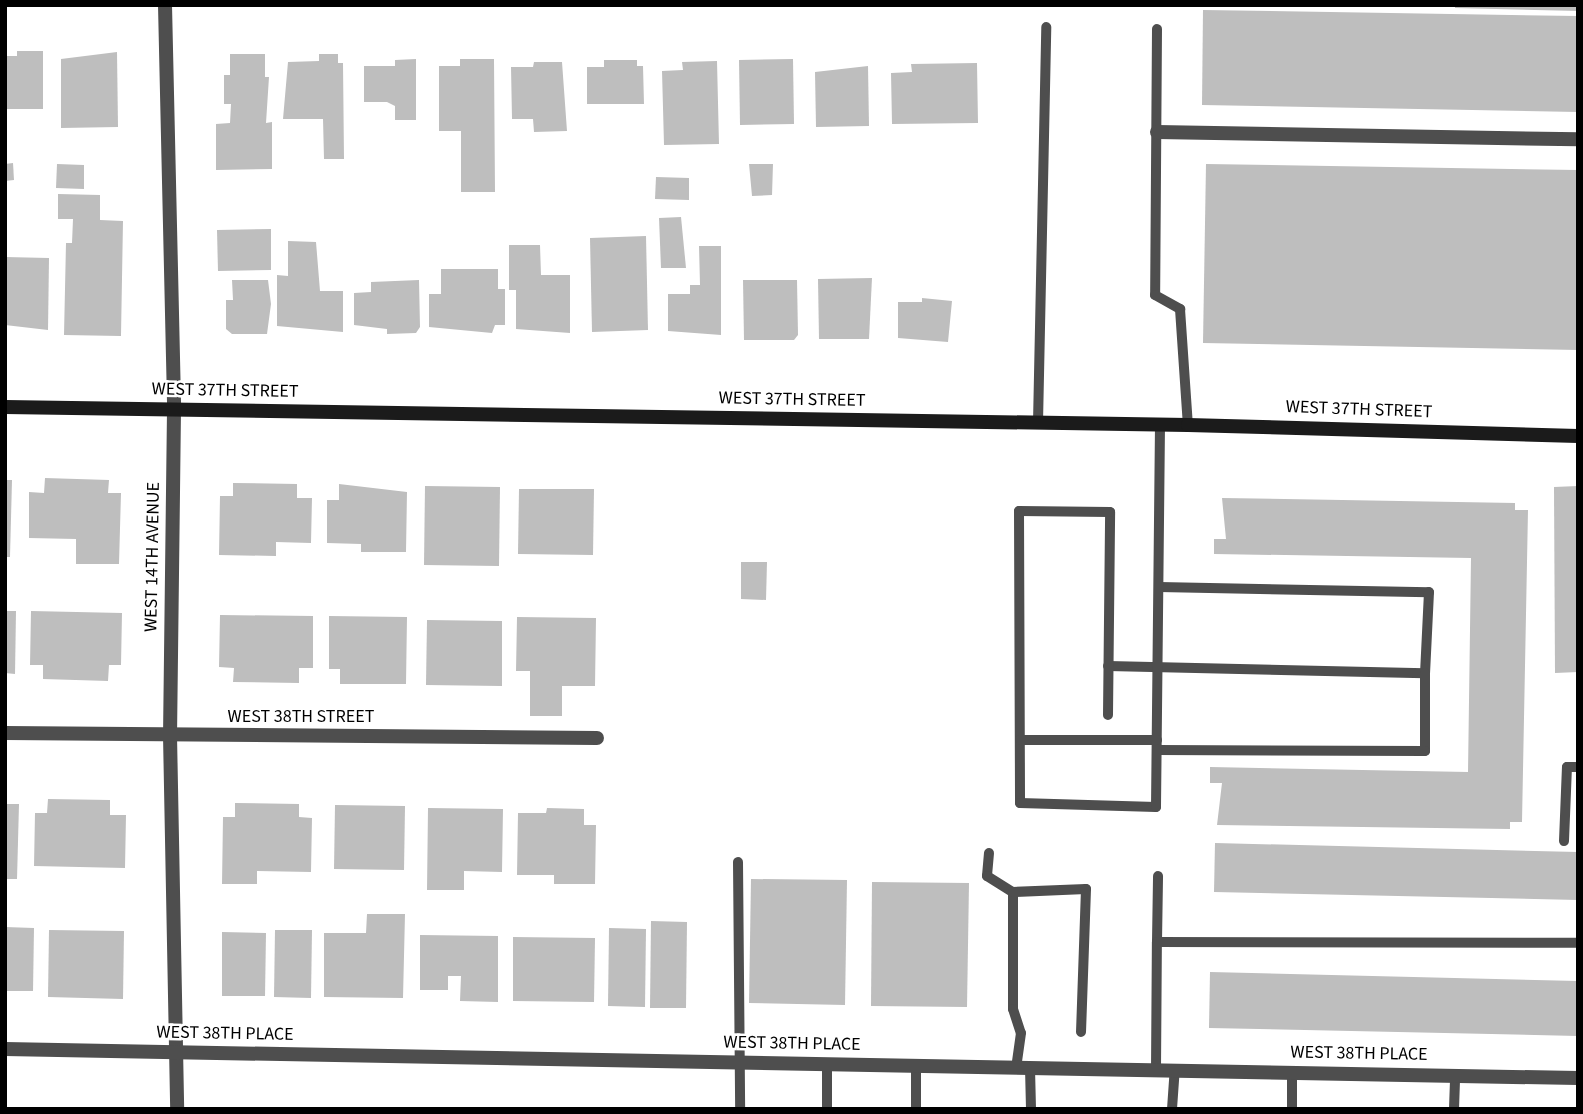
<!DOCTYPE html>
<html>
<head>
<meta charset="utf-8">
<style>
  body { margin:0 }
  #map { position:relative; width:1583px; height:1114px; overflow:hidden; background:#fff; font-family:"Source Sans 3",sans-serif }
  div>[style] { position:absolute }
  .building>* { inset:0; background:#bebebe }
  .lane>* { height:10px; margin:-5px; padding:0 5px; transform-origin:5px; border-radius:5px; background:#4e4e4e }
  .street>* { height:14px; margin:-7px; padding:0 7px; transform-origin:7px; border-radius:7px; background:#4e4e4e }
  .secondary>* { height:14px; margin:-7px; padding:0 7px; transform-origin:7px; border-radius:7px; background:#1b1b1b }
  span { translate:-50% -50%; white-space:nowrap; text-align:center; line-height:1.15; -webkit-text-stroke:5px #fff; paint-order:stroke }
  .street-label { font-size:18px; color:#000 }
  .frame { position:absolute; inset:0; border:7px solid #000; pointer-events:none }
</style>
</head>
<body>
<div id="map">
  <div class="building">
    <i style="clip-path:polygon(1455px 5px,1578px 5px,1578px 11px,1455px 8px)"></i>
    <i style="clip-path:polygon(1203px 10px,1578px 16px,1578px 112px,1202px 105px)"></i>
    <i style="clip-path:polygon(17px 51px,43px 51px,43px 109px,5px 109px,5px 56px,17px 56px)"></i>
    <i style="clip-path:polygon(117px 52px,118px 127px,61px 128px,61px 59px)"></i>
    <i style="clip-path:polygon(230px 54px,265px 54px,265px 77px,269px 77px,266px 123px,272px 122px,272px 169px,216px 170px,216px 124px,230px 123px,231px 104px,224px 104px,224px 75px,230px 75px)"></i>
    <i style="clip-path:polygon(319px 54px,338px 54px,338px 63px,343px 63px,344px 159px,324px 159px,323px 119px,283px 119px,288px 62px,319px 61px)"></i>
    <i style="clip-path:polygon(416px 59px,416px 120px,395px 120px,395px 106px,387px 102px,364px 102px,364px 66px,395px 66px,395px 60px)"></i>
    <i style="clip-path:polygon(460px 59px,494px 59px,495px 192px,461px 192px,461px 131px,439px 131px,439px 66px,460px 66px)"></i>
    <i style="clip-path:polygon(793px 59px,794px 124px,740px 125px,739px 60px)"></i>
    <i style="clip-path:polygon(604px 60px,637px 60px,637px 66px,643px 66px,644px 104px,587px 104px,587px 67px,604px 67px)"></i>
    <i style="clip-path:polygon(717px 61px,719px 144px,664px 145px,662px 71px,683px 70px,682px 62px)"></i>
    <i style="clip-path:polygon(534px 62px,562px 62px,567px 131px,534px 132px,533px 119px,512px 119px,511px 67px,533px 67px)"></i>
    <i style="clip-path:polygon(977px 63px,978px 123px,892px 124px,891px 73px,912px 72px,911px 64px)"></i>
    <i style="clip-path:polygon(868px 66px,869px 126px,816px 127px,815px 72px)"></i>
    <i style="clip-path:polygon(13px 163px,14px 180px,5px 181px,5px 164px)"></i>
    <i style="clip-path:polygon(57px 164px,84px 165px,84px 189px,56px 188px)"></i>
    <i style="clip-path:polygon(749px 164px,773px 164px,772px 195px,752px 196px)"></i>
    <i style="clip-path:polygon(1206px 164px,1578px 170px,1578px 350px,1203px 343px)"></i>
    <i style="clip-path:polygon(656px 177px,689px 178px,689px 200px,655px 199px)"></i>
    <i style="clip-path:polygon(58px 194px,100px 195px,100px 220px,123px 221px,121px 336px,64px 335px,66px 243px,72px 243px,73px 219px,58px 219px)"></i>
    <i style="clip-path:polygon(681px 217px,686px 268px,661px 268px,659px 218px)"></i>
    <i style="clip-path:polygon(271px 229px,271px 270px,218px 271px,217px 230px)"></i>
    <i style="clip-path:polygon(646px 236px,648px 330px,592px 332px,590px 238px)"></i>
    <i style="clip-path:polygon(288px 241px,316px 242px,320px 291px,343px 291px,343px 332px,277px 326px,277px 275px,288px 276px)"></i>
    <i style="clip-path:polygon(509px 245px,540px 245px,541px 275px,570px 275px,570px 333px,516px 329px,516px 290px,509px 290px)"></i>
    <i style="clip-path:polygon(699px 246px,721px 246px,721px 335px,668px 331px,668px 294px,690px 294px,690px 285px,700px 285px)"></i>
    <i style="clip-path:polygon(5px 257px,49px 258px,48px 330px,5px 325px)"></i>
    <i style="clip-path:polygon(441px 269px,498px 269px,498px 289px,505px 289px,505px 325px,495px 325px,492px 333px,429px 327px,429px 294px,441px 294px)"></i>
    <i style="clip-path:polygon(872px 278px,869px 339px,819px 339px,818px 279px)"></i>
    <i style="clip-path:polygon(232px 280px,268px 280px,271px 304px,267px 334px,232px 334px,226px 329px,226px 300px,233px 300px)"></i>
    <i style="clip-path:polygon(419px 280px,420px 327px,416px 333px,387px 334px,387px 329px,354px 325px,354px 293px,371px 292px,371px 282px)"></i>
    <i style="clip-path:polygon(743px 280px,797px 280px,798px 335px,794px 340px,744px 340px)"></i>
    <i style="clip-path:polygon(922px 298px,952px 301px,948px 342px,898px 338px,898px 302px,922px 302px)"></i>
    <i style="clip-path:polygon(45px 478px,109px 480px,108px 493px,121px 493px,119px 564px,76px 564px,76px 539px,29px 538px,29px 492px,44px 493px)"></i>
    <i style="clip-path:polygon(5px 480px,12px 480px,10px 557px,5px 557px)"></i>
    <i style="clip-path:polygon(233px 483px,297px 484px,297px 498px,312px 498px,311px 543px,276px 542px,276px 556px,219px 555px,220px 496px,233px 496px)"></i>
    <i style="clip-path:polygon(339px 484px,407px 492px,406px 552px,361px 552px,361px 544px,327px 543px,327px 500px,339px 500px)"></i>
    <i style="clip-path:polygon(425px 486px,500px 487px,499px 566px,424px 565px)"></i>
    <i style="clip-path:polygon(1578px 486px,1578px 672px,1555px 673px,1554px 487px)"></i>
    <i style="clip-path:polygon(519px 489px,594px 489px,593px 555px,518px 554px)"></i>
    <i style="clip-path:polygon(1222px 498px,1515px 503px,1515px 510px,1528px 510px,1522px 822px,1510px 822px,1510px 829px,1217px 825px,1222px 783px,1210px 783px,1210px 767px,1468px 772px,1471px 558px,1214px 554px,1214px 539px,1226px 539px)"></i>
    <i style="clip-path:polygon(741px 562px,767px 562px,766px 600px,741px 599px)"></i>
    <i style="clip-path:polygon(5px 611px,16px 611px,15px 674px,5px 673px)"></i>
    <i style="clip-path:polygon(31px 611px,122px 613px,121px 665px,109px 665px,108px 681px,43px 679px,43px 665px,30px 665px)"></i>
    <i style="clip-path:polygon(220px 615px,313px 616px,313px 668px,299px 668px,299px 683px,233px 682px,234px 668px,219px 667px)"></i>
    <i style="clip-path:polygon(329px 616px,407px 617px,406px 684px,340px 684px,340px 669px,329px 669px)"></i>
    <i style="clip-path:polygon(517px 617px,596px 618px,595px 686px,562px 686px,562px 716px,530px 716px,530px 671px,516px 671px)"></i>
    <i style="clip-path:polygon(427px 620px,502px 621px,502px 686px,426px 685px)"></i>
    <i style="clip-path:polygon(48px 799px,110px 800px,110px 815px,126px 815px,125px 868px,34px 866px,35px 813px,47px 813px)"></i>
    <i style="clip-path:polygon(235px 803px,299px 804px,299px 817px,312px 818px,311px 872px,257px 871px,257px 884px,222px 884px,223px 817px,235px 817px)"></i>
    <i style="clip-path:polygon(5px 804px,19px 804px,17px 879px,5px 879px)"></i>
    <i style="clip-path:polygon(335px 805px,405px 806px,404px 870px,334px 869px)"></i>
    <i style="clip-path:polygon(428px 808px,503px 809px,502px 872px,464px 871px,464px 890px,427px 890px)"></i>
    <i style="clip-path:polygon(547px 808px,584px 809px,584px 825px,596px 825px,595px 884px,554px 884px,554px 875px,517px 875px,518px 813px,546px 813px)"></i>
    <i style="clip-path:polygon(1215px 843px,1578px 852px,1578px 900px,1214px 892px)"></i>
    <i style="clip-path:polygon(751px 879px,847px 880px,845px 1005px,749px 1003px)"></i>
    <i style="clip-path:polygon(872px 882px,969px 883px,967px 1007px,871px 1006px)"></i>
    <i style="clip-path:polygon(367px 914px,405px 914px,403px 998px,324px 997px,324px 933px,366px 933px)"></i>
    <i style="clip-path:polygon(651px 921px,687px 922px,686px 1008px,650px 1008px)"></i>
    <i style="clip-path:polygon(5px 927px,34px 928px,33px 991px,5px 991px)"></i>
    <i style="clip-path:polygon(609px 928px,646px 929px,645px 1007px,608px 1006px)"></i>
    <i style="clip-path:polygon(49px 930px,124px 931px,123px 999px,48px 997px)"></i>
    <i style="clip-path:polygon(275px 930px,312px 930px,311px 998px,274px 997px)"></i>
    <i style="clip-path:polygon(222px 932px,266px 933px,265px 996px,222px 996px)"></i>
    <i style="clip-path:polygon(420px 935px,498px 936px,498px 1002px,460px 1001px,461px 976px,448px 976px,448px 990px,420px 990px)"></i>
    <i style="clip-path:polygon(513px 937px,595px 938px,594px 1002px,513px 1001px)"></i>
    <i style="clip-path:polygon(1210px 972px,1578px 981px,1578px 1036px,1209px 1028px)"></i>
  </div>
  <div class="lane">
    <i style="left:1157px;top:29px;width:266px;rotate:90.4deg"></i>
    <i style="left:1155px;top:295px;width:29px;rotate:29deg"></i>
    <i style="left:1180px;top:309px;width:116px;rotate:86.1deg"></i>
    <i style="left:1038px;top:423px;width:396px;rotate:-88.8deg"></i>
    <i style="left:1159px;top:587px;width:270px;rotate:1.1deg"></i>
    <i style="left:1429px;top:592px;width:81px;rotate:92.8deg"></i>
    <i style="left:1108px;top:666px;width:317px;rotate:1.3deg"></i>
    <i style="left:1425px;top:673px;width:78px;rotate:90deg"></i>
    <i style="left:1425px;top:751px;width:268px;rotate:-179.8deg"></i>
    <i style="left:1108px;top:715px;width:203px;rotate:-89.4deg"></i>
    <i style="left:1110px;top:512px;width:91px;rotate:-179.4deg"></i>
    <i style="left:1019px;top:511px;width:292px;rotate:89.8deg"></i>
    <i style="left:1020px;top:803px;width:136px;rotate:1.7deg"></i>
    <i style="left:1156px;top:807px;width:383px;rotate:-89.4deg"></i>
    <i style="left:1020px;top:740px;width:137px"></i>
    <i style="left:1564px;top:841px;width:74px;rotate:-87.7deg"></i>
    <i style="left:1567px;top:767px;width:11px"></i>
    <i style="left:989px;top:853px;width:23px;rotate:95deg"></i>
    <i style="left:987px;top:876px;width:31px;rotate:32deg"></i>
    <i style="left:1013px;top:892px;width:117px;rotate:90deg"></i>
    <i style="left:1013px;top:1009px;width:25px;rotate:72deg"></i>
    <i style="left:1021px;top:1033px;width:35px;rotate:98deg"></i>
    <i style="left:738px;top:862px;width:247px;rotate:89.5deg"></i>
    <i style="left:1013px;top:892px;width:73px;rotate:-2.4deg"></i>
    <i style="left:1086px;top:889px;width:143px;rotate:92deg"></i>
    <i style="left:1157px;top:942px;width:66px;rotate:-89.1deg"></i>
    <i style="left:1030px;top:1068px;width:41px;rotate:88.6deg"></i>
    <i style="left:1156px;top:1070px;width:128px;rotate:-89.6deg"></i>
    <i style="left:1157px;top:942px;width:421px;rotate:0.1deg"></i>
    <i style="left:1292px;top:1072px;width:37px;rotate:90deg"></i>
    <i style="left:827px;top:1109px;width:45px;rotate:-90deg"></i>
    <i style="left:916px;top:1109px;width:43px;rotate:-90deg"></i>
    <i style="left:1172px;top:1109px;width:39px;rotate:-86deg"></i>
    <i style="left:1454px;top:1109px;width:33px;rotate:-88deg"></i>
  </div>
  <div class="street">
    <i style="left:165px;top:5px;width:405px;rotate:88.7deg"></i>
    <i style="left:174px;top:410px;width:325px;rotate:90.7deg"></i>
    <i style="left:170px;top:735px;width:374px;rotate:88.9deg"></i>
    <i style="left:1157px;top:132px;width:421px;rotate:1deg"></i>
    <i style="left:5px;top:733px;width:592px;rotate:0.48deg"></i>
    <i style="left:5px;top:1049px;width:1573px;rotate:1.06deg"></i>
  </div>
  <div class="secondary">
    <i style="left:5px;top:407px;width:1183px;rotate:0.87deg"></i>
    <i style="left:1188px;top:425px;width:390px;rotate:1.6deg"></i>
  </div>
  <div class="street-label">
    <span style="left:225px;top:391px;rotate:1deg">WEST 37TH STREET</span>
    <span style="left:792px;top:400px;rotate:1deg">WEST 37TH STREET</span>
    <span style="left:1359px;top:410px;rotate:2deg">WEST 37TH STREET</span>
    <span style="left:153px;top:557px;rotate:-89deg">WEST 14TH AVENUE</span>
    <span style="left:301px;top:717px">WEST 38TH STREET</span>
    <span style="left:225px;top:1034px;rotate:1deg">WEST 38TH PLACE</span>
    <span style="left:792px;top:1044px;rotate:1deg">WEST 38TH PLACE</span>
    <span style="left:1359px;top:1054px;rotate:1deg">WEST 38TH PLACE</span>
  </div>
  <div class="frame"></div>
</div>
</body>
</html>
